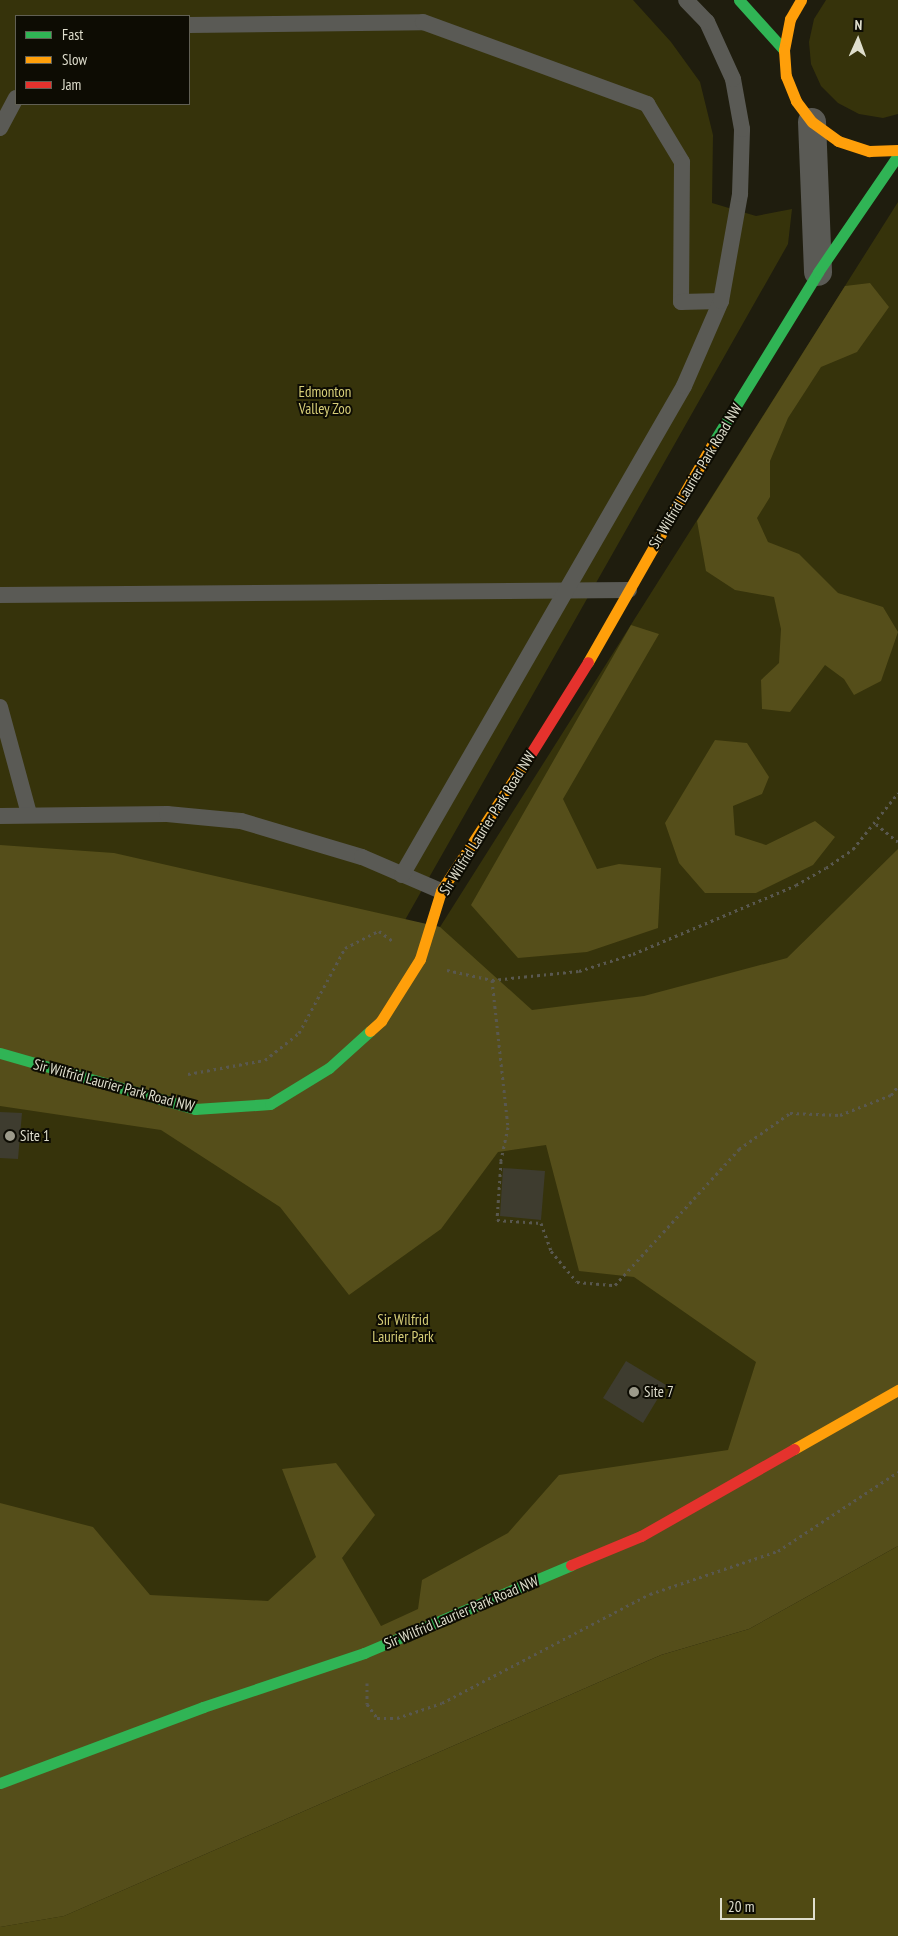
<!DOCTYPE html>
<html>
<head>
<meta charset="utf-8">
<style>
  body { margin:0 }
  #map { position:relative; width:898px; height:1936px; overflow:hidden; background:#1f1d0e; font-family:"PT Sans Narrow",sans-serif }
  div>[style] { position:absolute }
  .green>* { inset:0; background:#36330b }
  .forest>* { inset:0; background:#554e1a }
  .water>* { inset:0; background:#504a13 }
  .building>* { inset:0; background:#3e3c2f }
  .path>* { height:3px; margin-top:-1.5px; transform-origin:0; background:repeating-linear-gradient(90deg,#595850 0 2.5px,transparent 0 6.5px) }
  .lane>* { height:16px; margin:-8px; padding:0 8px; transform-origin:8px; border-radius:8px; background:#5a5a55 }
  .street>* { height:28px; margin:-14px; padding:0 14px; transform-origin:14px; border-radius:14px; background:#5a5a55 }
  .fast>* { height:11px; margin:-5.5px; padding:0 5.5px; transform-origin:5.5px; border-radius:5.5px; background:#30b455 }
  .slow>* { height:11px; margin:-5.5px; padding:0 5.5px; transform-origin:5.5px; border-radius:5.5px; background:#ff9f0a }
  .jam>* { height:11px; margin:-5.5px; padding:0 5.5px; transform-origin:5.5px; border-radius:5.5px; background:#e5322d }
  .dots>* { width:14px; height:14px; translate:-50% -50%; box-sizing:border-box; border:2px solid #0d0c03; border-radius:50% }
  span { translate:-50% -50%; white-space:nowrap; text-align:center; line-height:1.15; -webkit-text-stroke:4px #0d0c03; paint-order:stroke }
  .park-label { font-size:15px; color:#d7ce78 }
  .street-label { font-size:15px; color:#dfdecd }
  .poi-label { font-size:15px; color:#dfdecd }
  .left { translate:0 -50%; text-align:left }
  .legend { position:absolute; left:15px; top:15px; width:175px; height:90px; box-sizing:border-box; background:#0d0c03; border:1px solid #616054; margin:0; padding:6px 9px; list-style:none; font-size:15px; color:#dfdecd }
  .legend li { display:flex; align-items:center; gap:10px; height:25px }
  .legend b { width:25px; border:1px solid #616054 }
  .north { position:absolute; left:833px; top:15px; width:50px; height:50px; -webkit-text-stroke:4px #0d0c03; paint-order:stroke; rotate:2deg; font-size:14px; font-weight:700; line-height:20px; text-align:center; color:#dfdecd }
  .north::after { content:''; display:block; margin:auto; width:18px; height:22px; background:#dfdecd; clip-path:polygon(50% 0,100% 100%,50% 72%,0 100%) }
  .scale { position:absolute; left:720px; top:1898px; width:95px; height:22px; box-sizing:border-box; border:2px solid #dfdecd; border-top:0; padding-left:6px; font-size:15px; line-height:18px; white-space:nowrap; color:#dfdecd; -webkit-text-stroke:4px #0d0c03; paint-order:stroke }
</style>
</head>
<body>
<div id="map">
  <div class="green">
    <i style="clip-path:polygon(evenodd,0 0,633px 0,671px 42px,700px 82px,713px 135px,712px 203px,756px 216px,792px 209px,788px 244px,405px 920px,440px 927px,898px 202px,898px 1546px,64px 1916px,0 1927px,0 0,16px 16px,189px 16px,189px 104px,16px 104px,16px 16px)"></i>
    <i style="clip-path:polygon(826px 0,898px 0,898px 114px,883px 118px,859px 114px,838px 103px,821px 86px,811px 64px,809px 42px,814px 19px)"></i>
  </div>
  <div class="forest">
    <i style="clip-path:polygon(870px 283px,889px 307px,857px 352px,821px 367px,788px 418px,770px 461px,770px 497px,757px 518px,768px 542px,799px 554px,838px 593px,883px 607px,898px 632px,881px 681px,854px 695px,844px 679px,825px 665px,790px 712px,762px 709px,761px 680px,779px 663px,781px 629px,774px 597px,735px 590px,706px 571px,697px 521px,845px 286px)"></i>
    <i style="clip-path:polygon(631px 625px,659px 634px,563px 799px,597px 869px,619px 864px,661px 868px,658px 928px,587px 952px,518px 958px,471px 905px)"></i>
    <i style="clip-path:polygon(715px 740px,747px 743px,769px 777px,762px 794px,733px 806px,735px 835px,766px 845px,815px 821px,835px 837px,813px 865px,756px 893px,705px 893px,679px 863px,665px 823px)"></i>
    <i style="clip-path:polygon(0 845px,114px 853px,440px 927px,532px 1010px,644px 996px,787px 958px,898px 849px,898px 1546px,749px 1629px,661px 1655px,64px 1916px,0 1927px,0 1503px,93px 1527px,150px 1595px,268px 1601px,316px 1557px,282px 1469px,336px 1463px,375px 1515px,342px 1558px,381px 1626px,418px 1609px,422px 1580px,508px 1533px,559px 1475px,728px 1450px,756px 1362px,634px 1277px,579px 1271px,546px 1145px,498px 1152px,441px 1229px,349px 1295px,280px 1207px,161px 1130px,0 1106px)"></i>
  </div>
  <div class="water">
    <i style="clip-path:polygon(898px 1546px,898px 1936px,0 1936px,0 1927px,64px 1916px,661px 1655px,749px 1629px)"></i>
  </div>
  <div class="building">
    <i style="clip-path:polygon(0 1112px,22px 1113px,18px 1159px,0 1158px)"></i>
    <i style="clip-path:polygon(503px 1168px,545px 1171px,541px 1220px,500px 1216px)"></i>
    <i style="clip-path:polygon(626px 1361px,666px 1385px,643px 1423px,603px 1398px)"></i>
  </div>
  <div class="path">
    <i style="left:876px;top:824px;width:28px;rotate:39deg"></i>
    <i style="left:447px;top:970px;width:46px;rotate:12.5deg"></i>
    <i style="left:492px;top:980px;width:87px;rotate:-5.9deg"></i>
    <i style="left:579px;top:971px;width:57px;rotate:-17.5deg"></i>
    <i style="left:633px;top:954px;width:177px;rotate:-22.9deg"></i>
    <i style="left:796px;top:885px;width:34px;rotate:-30deg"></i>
    <i style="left:826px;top:868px;width:33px;rotate:-35deg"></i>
    <i style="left:853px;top:849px;width:72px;rotate:-51.2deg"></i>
    <i style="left:492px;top:980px;width:148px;rotate:83.8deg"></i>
    <i style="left:508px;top:1127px;width:35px;rotate:102deg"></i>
    <i style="left:501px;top:1161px;width:59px;rotate:93.9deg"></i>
    <i style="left:497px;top:1220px;width:44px;rotate:3.9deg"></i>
    <i style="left:541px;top:1223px;width:30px;rotate:70deg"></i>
    <i style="left:551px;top:1251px;width:40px;rotate:50deg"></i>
    <i style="left:577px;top:1282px;width:38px;rotate:5deg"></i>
    <i style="left:615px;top:1285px;width:184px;rotate:-47.6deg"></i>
    <i style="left:739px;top:1149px;width:62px;rotate:-35.2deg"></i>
    <i style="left:790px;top:1113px;width:50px;rotate:2.3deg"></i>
    <i style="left:840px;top:1115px;width:55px;rotate:-21.4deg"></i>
    <i style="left:891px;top:1095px;width:11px;rotate:-52deg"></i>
    <i style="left:188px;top:1074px;width:78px;rotate:-10.3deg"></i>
    <i style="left:265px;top:1060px;width:43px;rotate:-38.5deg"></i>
    <i style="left:299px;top:1033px;width:97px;rotate:-61.6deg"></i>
    <i style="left:345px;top:948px;width:38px;rotate:-27deg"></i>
    <i style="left:379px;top:931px;width:17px;rotate:36deg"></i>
    <i style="left:367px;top:1683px;width:21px;rotate:90deg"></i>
    <i style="left:367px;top:1704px;width:17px;rotate:54deg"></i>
    <i style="left:377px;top:1718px;width:20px"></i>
    <i style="left:397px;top:1718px;width:47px;rotate:-18.4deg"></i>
    <i style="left:442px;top:1703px;width:235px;rotate:-27.7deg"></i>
    <i style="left:650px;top:1594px;width:135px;rotate:-18.6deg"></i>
    <i style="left:778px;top:1551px;width:144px;rotate:-33.4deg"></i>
  </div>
  <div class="lane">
    <i style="left:189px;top:25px;width:234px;rotate:-0.7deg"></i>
    <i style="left:423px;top:22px;width:239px;rotate:20.1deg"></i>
    <i style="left:647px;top:104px;width:68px;rotate:58.9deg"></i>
    <i style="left:682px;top:162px;width:140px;rotate:90.4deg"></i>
    <i style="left:681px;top:302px;width:40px;rotate:-1.4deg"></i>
    <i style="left:0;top:128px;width:34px;rotate:-62deg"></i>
    <i style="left:0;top:595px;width:629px;rotate:-0.46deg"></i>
    <i style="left:0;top:707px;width:111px;rotate:74.8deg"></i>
    <i style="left:0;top:816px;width:167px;rotate:-0.7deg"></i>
    <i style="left:167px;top:814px;width:74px;rotate:5.4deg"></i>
    <i style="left:241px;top:821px;width:126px;rotate:16.6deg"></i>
    <i style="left:362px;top:857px;width:86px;rotate:23.3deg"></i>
    <i style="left:402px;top:875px;width:564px;rotate:-60.03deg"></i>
    <i style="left:684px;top:386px;width:93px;rotate:-66.5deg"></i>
    <i style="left:721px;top:301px;width:109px;rotate:-79.9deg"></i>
    <i style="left:740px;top:194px;width:65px;rotate:-88.2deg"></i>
    <i style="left:742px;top:129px;width:51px;rotate:-100.2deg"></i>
    <i style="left:733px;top:79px;width:63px;rotate:-114.5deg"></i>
    <i style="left:707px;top:22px;width:30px;rotate:-134deg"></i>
  </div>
  <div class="street">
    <i style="left:812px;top:122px;width:150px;rotate:87.7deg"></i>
  </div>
  <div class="fast">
    <i style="left:739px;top:0;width:67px;rotate:48deg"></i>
    <i style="left:713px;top:443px;width:201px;rotate:-58.4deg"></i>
    <i style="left:818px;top:272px;width:142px;rotate:-55.6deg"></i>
    <i style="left:0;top:1053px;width:203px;rotate:16deg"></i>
    <i style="left:195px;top:1109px;width:75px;rotate:-3.8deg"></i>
    <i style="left:270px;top:1104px;width:69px;rotate:-31.4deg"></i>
    <i style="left:329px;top:1068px;width:55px;rotate:-42.1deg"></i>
    <i style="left:0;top:1783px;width:217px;rotate:-20.5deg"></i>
    <i style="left:203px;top:1707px;width:170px;rotate:-18.5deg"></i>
    <i style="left:364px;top:1653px;width:225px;rotate:-23deg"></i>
  </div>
  <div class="slow">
    <i style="left:801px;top:0;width:22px;rotate:120deg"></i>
    <i style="left:790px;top:19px;width:32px;rotate:101deg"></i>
    <i style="left:784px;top:50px;width:26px;rotate:86deg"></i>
    <i style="left:786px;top:76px;width:27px;rotate:68deg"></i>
    <i style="left:796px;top:101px;width:26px;rotate:53deg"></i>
    <i style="left:812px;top:122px;width:32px;rotate:36deg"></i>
    <i style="left:838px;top:141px;width:33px;rotate:18deg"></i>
    <i style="left:869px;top:151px;width:29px;rotate:-2deg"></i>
    <i style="left:588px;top:662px;width:252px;rotate:-60.3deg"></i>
    <i style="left:370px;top:1031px;width:15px;rotate:-42deg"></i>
    <i style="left:381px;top:1021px;width:73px;rotate:-57.8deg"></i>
    <i style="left:420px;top:959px;width:71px;rotate:-72.8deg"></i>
    <i style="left:441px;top:891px;width:159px;rotate:-56.8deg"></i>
    <i style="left:794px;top:1449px;width:120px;rotate:-29.6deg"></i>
  </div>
  <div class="jam">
    <i style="left:528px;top:758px;width:113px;rotate:-58deg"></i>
    <i style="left:571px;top:1565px;width:76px;rotate:-22.5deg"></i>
    <i style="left:641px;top:1536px;width:176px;rotate:-29.6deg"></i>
  </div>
  <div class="dots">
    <i style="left:10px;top:1136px;background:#9c9a8a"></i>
    <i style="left:634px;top:1392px;background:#9c9a8a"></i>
  </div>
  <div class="park-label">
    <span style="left:325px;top:400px">Edmonton<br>Valley Zoo</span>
    <span style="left:403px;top:1328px">Sir Wilfrid<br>Laurier Park</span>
  </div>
  <div class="street-label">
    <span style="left:695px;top:476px;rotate:-59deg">Sir Wilfrid Laurier Park Road NW</span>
    <span style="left:487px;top:823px;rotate:-58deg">Sir Wilfrid Laurier Park Road NW</span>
    <span style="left:114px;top:1085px;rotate:15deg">Sir Wilfrid Laurier Park Road NW</span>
    <span style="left:461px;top:1612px;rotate:-23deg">Sir Wilfrid Laurier Park Road NW</span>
  </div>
  <div class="poi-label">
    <span class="left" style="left:20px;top:1136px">Site 1</span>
    <span class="left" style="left:644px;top:1392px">Site 7</span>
  </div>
  <ul class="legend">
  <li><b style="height:6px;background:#30b455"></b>Fast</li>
  <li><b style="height:6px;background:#ff9f0a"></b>Slow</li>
  <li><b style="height:6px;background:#e5322d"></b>Jam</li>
  </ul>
  <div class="north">N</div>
  <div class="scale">20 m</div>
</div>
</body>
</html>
